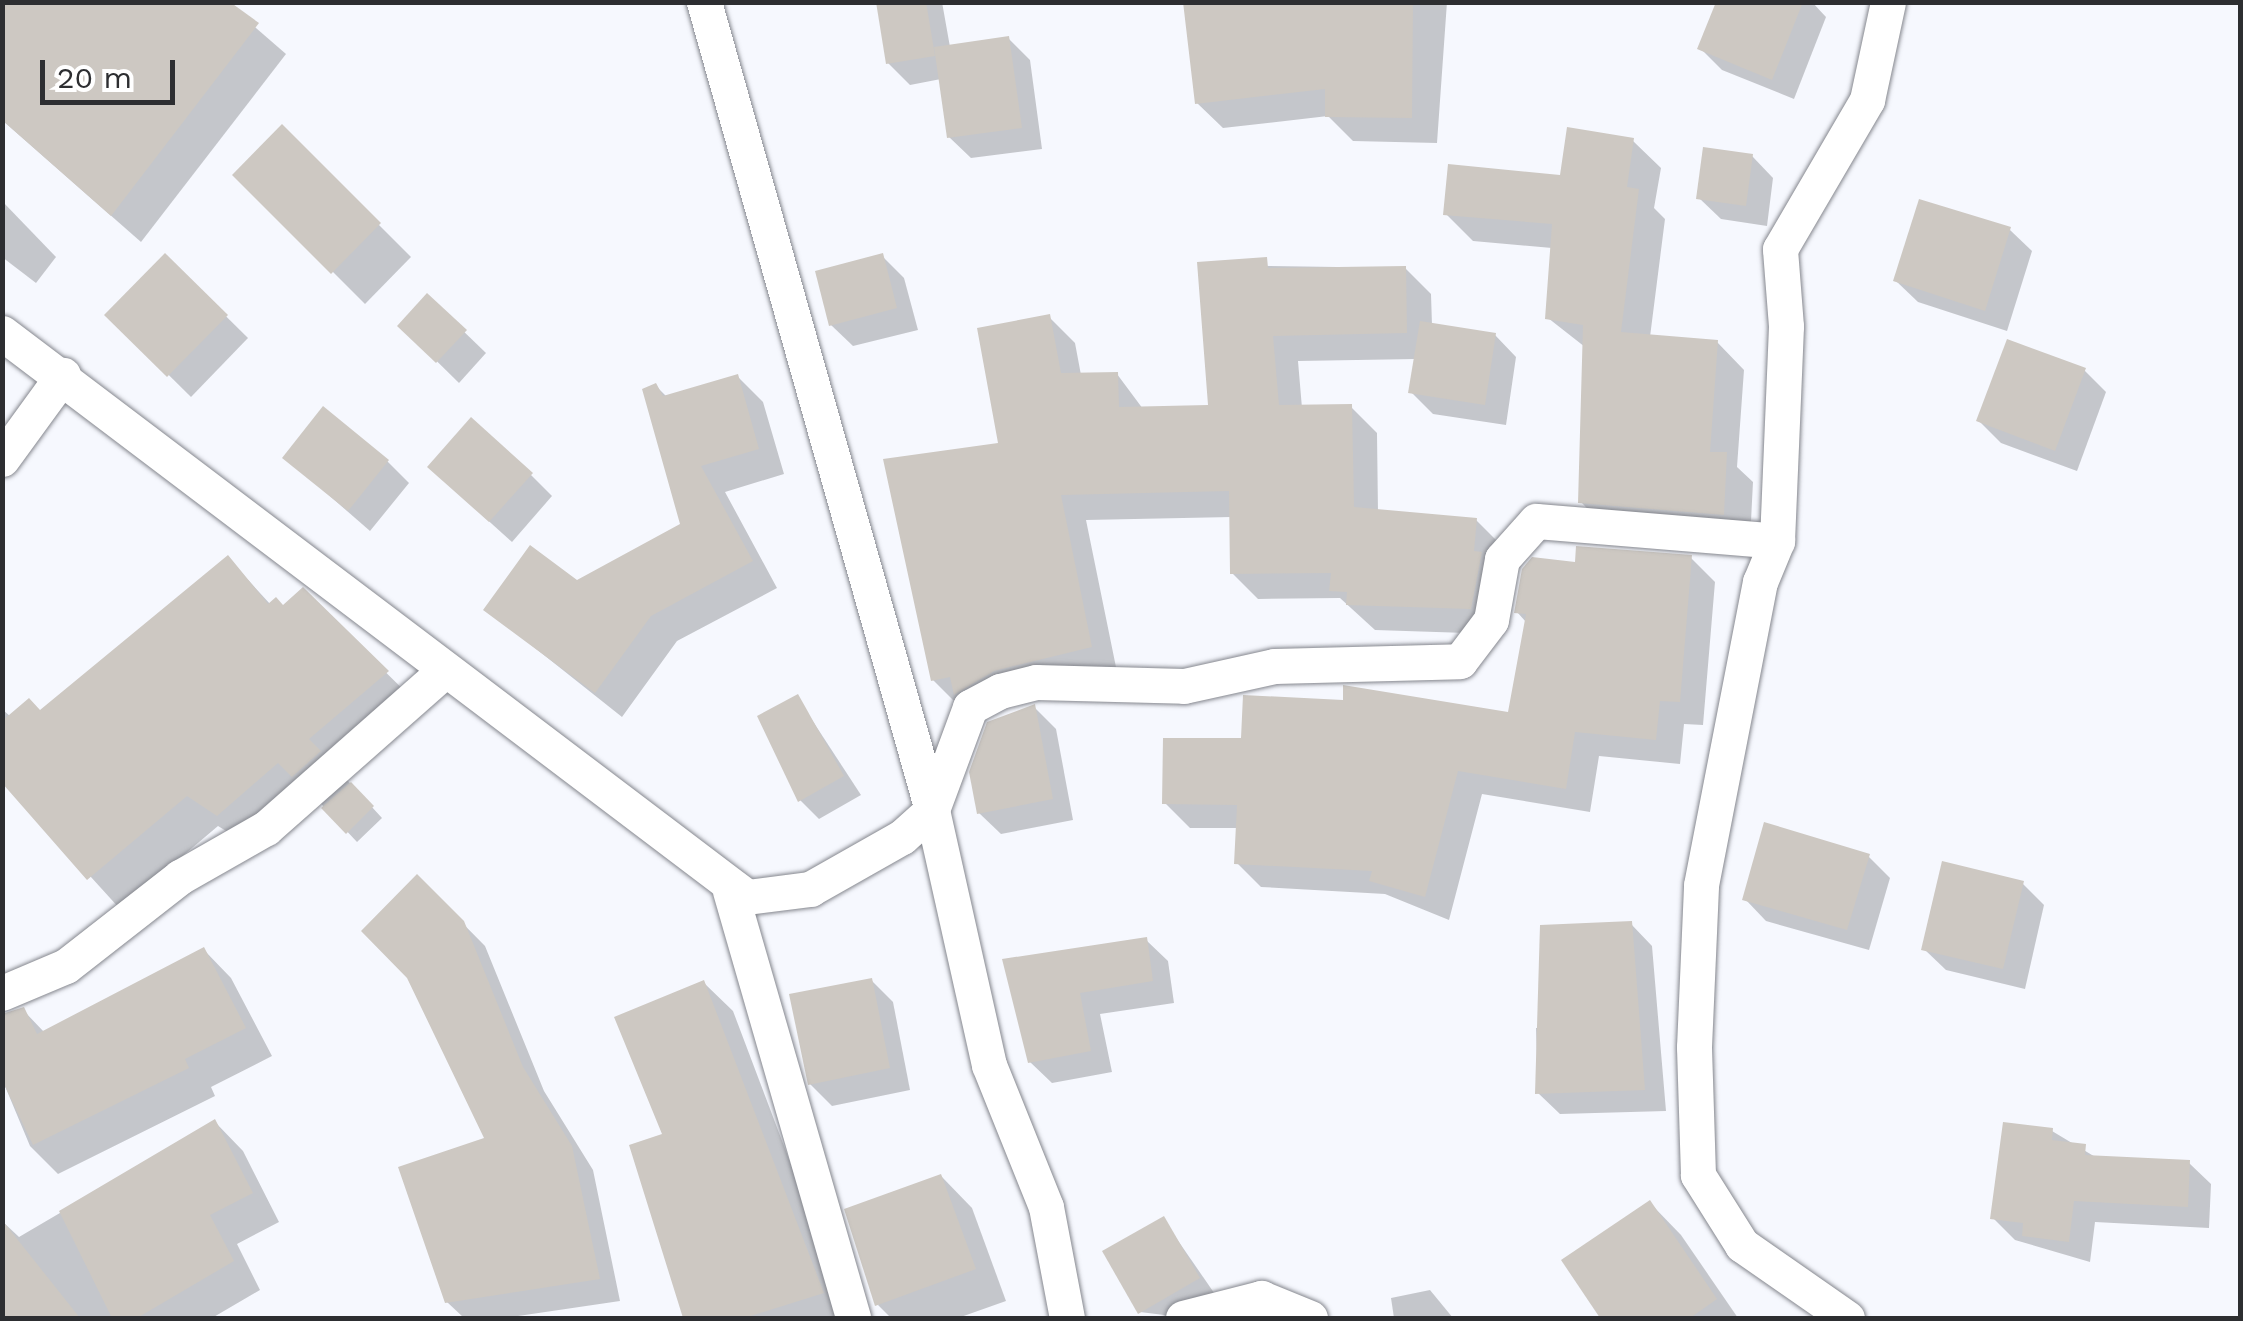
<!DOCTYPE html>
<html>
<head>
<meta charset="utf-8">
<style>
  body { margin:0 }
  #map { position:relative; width:2243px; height:1321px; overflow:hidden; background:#f6f8fe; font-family:"Work Sans",sans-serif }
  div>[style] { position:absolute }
  .shadow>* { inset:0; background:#0003 }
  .building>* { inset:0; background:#cdc8c2 }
  .roads { filter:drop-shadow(0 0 2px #85878e) drop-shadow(0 0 2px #85878e) }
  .street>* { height:35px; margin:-17.5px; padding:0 17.5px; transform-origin:17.5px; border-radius:17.5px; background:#fff }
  span { translate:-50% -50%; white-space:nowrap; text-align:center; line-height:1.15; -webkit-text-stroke:8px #fff; paint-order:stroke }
  .frame { position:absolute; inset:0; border:5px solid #2d2e31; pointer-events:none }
  .scale { position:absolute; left:40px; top:60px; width:135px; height:45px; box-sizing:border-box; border:5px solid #2d2e31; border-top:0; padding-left:12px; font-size:30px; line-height:35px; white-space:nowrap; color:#2d2e31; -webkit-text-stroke:8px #fff; paint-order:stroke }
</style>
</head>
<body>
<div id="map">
  <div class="shadow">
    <i style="clip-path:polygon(226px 2px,286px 54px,141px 242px,2px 120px)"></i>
    <i style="clip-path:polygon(846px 2px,942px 2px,950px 47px,1008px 38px,1030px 60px,1042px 149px,971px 158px,949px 137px,941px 79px,910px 85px,888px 63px,879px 3px)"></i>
    <i style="clip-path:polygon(1185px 2px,1447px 2px,1437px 143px,1353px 141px,1328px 116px,1223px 128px,1197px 103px)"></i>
    <i style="clip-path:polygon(1719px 2px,1812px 2px,1826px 17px,1794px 99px,1722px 70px,1700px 48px)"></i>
    <i style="clip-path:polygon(282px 128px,411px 257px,365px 304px,236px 175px)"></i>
    <i style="clip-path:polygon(1633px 141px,1661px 168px,1654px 208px,1665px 219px,1650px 337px,1717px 342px,1744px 370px,1737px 467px,1753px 482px,1750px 541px,1608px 530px,1581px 502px,1585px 347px,1548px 318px,1552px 248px,1473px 241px,1446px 214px,1562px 178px)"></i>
    <i style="clip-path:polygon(1752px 156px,1773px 178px,1767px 226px,1721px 219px,1699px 198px)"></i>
    <i style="clip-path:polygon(2px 201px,56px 257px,36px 283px,2px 257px)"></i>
    <i style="clip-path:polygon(2010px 230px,2032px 251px,2007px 331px,1918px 302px,1896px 281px)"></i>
    <i style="clip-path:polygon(165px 256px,248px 338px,191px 397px,108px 315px)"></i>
    <i style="clip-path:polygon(882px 256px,904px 278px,918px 330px,853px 346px,831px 325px)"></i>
    <i style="clip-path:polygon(1199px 265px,1405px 268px,1431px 294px,1432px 325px,1495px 335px,1516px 357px,1506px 425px,1433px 414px,1411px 392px,1416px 359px,1298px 361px,1302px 408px,1351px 407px,1377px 433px,1378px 512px,1476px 520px,1502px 546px,1497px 634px,1375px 630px,1340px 598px,1258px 599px,1232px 573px,1232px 517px,1086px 520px,1117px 672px,959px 706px,933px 680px,1049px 317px,1075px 343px,1081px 375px,1117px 374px,1143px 409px,1210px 408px)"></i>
    <i style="clip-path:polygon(427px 296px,486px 353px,459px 383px,401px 326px)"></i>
    <i style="clip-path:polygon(2084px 370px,2106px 392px,2077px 471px,2001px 443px,1979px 421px)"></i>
    <i style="clip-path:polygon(737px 376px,763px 402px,784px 474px,725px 492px,777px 588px,677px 641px,622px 717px,486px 609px,576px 583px,683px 525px,656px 386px,667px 397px)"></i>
    <i style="clip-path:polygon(285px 457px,387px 461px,409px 483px,370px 531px)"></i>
    <i style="clip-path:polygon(531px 475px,552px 496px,512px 542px,452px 488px)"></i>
    <i style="clip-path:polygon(228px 558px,271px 605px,283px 608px,303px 591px,417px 703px,338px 770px,382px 818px,357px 842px,310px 792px,249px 845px,218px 826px,120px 909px,2px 779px,2px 709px,11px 717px,40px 713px)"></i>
    <i style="clip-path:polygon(1691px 558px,1715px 582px,1703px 725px,1684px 724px,1680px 764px,1599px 756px,1590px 812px,1482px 794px,1449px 920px,1385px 894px,1261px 887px,1237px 863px,1239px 828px,1190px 828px,1165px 803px,1243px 741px,1510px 714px,1527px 623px,1517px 612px,1578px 564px)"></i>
    <i style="clip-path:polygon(797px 697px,861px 795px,819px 819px,800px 800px)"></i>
    <i style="clip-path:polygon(1034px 707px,1056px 729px,1073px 820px,1001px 834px,979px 813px)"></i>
    <i style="clip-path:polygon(1868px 856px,1890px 878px,1869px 950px,1766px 921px,1745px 899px)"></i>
    <i style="clip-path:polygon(417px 877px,485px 946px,544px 1091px,593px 1170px,620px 1301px,505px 1318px,464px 1318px,447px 1302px,487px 1140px)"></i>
    <i style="clip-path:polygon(2022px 883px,2044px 905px,2025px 989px,1946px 970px,1924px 949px)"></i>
    <i style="clip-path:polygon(1631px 924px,1652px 946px,1666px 1111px,1560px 1114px,1538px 1093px,1536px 1028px,1546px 1028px)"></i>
    <i style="clip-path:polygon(1146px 940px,1168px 961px,1174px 1003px,1100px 1014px,1112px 1072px,1052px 1083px,1030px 1062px,1005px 961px)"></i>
    <i style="clip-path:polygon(204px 950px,231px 978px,272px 1056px,211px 1087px,215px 1096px,58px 1174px,30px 1146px,2px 1079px,24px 1011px,45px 1033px)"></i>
    <i style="clip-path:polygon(871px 980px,893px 1002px,910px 1090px,832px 1106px,810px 1084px)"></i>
    <i style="clip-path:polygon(704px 983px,733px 1011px,849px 1318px,685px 1318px,632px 1147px,665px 1135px)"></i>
    <i style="clip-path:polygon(215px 1122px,243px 1151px,279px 1222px,237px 1244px,260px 1290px,212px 1318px,2px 1318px,2px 1221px,19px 1237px)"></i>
    <i style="clip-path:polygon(2052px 1131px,2097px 1158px,2189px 1163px,2211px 1184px,2209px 1228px,2095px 1222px,2090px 1262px,2015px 1240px,1993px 1218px)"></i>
    <i style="clip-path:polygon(941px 1176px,972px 1208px,1006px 1301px,958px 1318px,891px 1318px,878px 1305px)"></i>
    <i style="clip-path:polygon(1650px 1203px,1681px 1235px,1738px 1318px,1603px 1318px,1564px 1261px)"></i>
    <i style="clip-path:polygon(1163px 1219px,1219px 1300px,1188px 1318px,1140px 1312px)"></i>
    <i style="clip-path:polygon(1430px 1290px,1453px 1318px,1394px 1318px,1391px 1298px)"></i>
  </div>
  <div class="building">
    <i style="clip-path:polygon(2px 2px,230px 2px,259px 23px,111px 216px,2px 120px)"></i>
    <i style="clip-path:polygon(876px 2px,926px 2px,935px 56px,886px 64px)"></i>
    <i style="clip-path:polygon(1183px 2px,1413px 2px,1412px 118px,1325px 117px,1325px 89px,1195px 104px)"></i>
    <i style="clip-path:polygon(1716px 2px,1803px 2px,1772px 80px,1697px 49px)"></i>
    <i style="clip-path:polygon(1009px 36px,1022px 128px,947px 138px,934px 47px)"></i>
    <i style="clip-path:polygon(282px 124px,381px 223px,331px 274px,232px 175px)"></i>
    <i style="clip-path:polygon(1567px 127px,1634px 138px,1627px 187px,1639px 189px,1621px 332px,1718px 340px,1710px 452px,1727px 452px,1724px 515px,1578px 503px,1583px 325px,1545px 319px,1552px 224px,1443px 215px,1448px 164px,1560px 175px)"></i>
    <i style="clip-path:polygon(1703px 147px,1753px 154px,1746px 206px,1696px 199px)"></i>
    <i style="clip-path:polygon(1919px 199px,2011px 227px,1985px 311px,1893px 281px)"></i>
    <i style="clip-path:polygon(165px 253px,228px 315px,167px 377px,104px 315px)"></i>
    <i style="clip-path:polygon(883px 253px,897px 308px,829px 326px,815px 271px)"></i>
    <i style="clip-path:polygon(1267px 257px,1268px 268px,1406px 266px,1407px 333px,1273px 336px,1279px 405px,1352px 404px,1354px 507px,1477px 518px,1474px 551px,1482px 552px,1471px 609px,1346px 605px,1347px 592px,1329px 591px,1331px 573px,1230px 574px,1229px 491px,1061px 495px,1092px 647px,994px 671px,954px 695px,950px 677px,931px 681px,883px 459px,998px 443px,977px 328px,1050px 314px,1061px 373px,1118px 372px,1119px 407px,1208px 405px,1197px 262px)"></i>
    <i style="clip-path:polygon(427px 293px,467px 330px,436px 363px,397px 326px)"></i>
    <i style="clip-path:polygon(1420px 321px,1496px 333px,1485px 405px,1408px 393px)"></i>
    <i style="clip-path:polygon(2007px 339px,2086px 368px,2055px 451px,1976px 421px)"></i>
    <i style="clip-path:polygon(738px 374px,759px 449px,701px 466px,753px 561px,651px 616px,595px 693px,483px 610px,530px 545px,577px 580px,680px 524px,642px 389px,656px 383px,663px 396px)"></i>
    <i style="clip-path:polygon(323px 406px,389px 460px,348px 511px,282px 458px)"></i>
    <i style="clip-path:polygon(471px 417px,533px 473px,489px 522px,427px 467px)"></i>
    <i style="clip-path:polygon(1576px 546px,1692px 555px,1680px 702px,1660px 701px,1656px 740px,1575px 732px,1566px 789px,1458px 771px,1425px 897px,1369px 881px,1372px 871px,1234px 864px,1237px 805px,1162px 804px,1163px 738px,1241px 738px,1243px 695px,1343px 700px,1343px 685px,1508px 712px,1526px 614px,1514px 613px,1522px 569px,1532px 557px,1575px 562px)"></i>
    <i style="clip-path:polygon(228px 555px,268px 604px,276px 597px,283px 605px,303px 587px,389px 671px,309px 739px,321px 751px,292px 777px,278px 763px,217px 816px,187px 796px,87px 880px,2px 783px,2px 721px,29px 698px,40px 710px)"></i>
    <i style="clip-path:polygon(798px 694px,844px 776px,798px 802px,757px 716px)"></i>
    <i style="clip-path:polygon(1035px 704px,1053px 799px,977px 814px,969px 772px,987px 722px)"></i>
    <i style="clip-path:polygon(351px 782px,374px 806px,346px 834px,321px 808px)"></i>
    <i style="clip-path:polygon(1764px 822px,1870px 854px,1847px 930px,1742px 900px)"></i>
    <i style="clip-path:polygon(1942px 861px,2024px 881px,2003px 969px,1921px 950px)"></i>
    <i style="clip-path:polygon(417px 874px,464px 921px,523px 1067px,572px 1146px,600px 1279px,445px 1303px,398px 1167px,484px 1138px,407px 978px,361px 931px)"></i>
    <i style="clip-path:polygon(1632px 921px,1645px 1090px,1535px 1094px,1540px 925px)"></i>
    <i style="clip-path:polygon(1147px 937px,1153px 981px,1080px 993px,1091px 1051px,1028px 1063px,1002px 959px)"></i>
    <i style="clip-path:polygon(204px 947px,246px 1028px,185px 1059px,189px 1068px,33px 1145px,2px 1080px,2px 1014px,24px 1007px,37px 1034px)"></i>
    <i style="clip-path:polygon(872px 978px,890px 1068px,808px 1085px,789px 994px)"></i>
    <i style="clip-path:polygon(704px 980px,824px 1293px,744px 1318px,683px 1318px,629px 1145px,662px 1134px,614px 1017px)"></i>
    <i style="clip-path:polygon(215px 1119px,253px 1193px,210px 1215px,234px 1261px,137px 1318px,112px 1318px,59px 1211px)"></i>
    <i style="clip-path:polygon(2003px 1122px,2053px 1128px,2052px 1140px,2086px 1144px,2085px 1155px,2190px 1160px,2188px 1207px,2074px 1201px,2069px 1242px,2022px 1236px,2023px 1223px,1990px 1219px)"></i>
    <i style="clip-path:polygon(941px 1174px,976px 1269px,875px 1306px,844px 1209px)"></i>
    <i style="clip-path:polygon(1650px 1200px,1717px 1299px,1690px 1318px,1600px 1318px,1561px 1260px)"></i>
    <i style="clip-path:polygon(1164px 1216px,1200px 1278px,1138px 1314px,1102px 1251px)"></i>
    <i style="clip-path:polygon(2px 1220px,80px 1318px,2px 1318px)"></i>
  </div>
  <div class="roads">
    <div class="street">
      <i style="left:704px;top:2px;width:840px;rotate:74.24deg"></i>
      <i style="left:932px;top:810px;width:261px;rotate:77.4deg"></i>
      <i style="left:989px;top:1065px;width:153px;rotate:68.1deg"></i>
      <i style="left:1046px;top:1207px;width:113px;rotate:79.3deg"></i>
      <i style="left:2px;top:333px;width:934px;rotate:37.13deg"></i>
      <i style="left:747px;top:897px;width:64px;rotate:-7.2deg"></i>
      <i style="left:810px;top:889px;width:106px;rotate:-29.5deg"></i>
      <i style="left:902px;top:837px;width:40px;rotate:-42deg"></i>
      <i style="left:932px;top:810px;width:110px;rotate:-69.7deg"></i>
      <i style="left:970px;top:707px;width:34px;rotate:-28deg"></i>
      <i style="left:1000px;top:691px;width:37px;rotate:-14deg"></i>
      <i style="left:1036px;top:682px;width:148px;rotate:1.5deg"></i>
      <i style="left:1184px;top:686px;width:92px;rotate:-12.5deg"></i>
      <i style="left:1274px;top:666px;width:186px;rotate:-1.5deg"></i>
      <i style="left:1460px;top:661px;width:51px;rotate:-52.9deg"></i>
      <i style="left:1491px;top:620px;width:62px;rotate:-79.8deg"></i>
      <i style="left:1502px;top:559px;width:51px;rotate:-48.2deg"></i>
      <i style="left:1536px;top:521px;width:242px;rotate:4.7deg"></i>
      <i style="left:2px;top:459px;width:104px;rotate:-54deg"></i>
      <i style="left:730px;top:891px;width:444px;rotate:73.9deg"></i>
      <i style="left:2px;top:993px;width:69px;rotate:-22.9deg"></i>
      <i style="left:66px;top:966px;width:145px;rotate:-38deg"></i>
      <i style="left:180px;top:877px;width:99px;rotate:-29.7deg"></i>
      <i style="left:266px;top:828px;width:237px;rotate:-41.4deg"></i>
      <i style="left:1183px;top:1318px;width:81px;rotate:-14.4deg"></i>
      <i style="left:1261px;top:1298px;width:53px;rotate:22.2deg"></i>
      <i style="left:1847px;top:1318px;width:128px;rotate:-145.2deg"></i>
      <i style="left:1742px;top:1245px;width:83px;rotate:-122.2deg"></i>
      <i style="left:1698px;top:1175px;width:128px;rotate:-91.8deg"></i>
      <i style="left:1694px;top:1047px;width:162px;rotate:-87.5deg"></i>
      <i style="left:1701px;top:885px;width:309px;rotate:-79deg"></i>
      <i style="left:1760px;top:582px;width:44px;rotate:-67.5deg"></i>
      <i style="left:1777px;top:541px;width:215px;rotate:-87.6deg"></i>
      <i style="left:1786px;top:326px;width:77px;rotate:-94.5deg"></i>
      <i style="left:1780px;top:249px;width:173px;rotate:-59.7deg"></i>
      <i style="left:1867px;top:100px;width:100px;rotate:-77.9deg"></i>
    </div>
  </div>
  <div class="frame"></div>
  <div class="scale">20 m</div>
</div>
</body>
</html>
